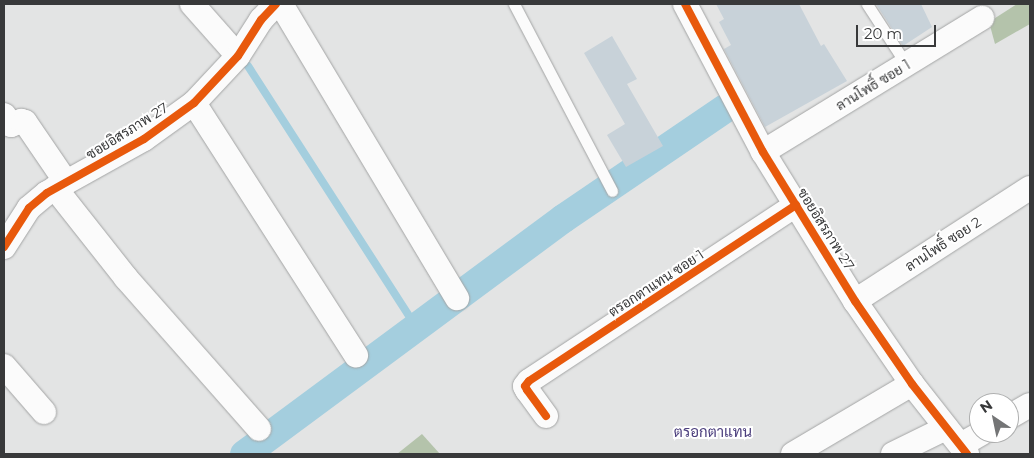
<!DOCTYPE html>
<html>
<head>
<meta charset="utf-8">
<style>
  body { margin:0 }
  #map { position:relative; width:1034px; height:458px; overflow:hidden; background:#e3e4e4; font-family:Montserrat,Sarabun,sans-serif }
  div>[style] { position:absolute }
  .forest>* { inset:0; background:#b4c3ab }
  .stream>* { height:8px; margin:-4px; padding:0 4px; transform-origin:4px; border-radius:4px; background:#a4cede }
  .canal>* { height:29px; margin:-14.5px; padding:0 14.5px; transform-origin:14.5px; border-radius:14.5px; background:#a4cede }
  .building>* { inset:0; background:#c8d2d9 }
  .roads { filter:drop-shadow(0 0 1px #a3a4a4) drop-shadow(0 0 1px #a3a4a4) }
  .lane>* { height:11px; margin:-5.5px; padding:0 5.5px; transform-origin:5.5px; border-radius:5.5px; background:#fbfbfb }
  .street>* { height:24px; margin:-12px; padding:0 12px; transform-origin:12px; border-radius:12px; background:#fbfbfb }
  .cycleway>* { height:8px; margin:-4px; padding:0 4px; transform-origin:4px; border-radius:4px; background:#e8590c }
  span { translate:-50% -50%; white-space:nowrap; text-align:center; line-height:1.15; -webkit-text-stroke:4px #fff; paint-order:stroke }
  .street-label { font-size:14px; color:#38393a }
  .neighbourhood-label { font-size:15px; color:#4c3f7d }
  .frame { position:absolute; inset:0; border:5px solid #38393a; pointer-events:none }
  .north { position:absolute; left:969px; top:393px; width:50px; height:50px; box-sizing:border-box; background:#fff; border:1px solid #afb0b0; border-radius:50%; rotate:326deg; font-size:14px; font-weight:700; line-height:20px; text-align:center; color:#38393a }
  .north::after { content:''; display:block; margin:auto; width:18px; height:22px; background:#747576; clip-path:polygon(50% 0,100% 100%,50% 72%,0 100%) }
  .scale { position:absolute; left:856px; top:25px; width:80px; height:22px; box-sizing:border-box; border:2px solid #38393a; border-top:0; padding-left:6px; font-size:15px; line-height:18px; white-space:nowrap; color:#38393a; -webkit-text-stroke:4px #fff; paint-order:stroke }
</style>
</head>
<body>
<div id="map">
  <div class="forest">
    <i style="clip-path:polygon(1017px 4px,1030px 4px,1030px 24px,995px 44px,989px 22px)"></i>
    <i style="clip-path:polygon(422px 434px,440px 454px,397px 454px)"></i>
  </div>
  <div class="stream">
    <i style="left:248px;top:66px;width:310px;rotate:57.2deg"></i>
  </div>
  <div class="canal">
    <i style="left:244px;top:454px;width:397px;rotate:-36.5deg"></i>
    <i style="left:563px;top:218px;width:196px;rotate:-34.2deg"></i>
  </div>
  <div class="building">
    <i style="clip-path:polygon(716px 4px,799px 4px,821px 46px,824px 44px,847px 81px,765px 127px,724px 49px,731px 45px,719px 22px,724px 19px)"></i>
    <i style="clip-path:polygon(876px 4px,921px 4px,932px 27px,903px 46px)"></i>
    <i style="clip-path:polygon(612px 36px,637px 79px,627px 84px,663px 146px,626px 167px,607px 135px,625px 124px,584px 53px)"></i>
  </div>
  <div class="roads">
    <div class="lane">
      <i style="left:514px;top:4px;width:211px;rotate:62.3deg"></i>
      <i style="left:867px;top:4px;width:72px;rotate:57deg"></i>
    </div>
    <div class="street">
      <i style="left:192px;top:4px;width:69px;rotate:48.5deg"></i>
      <i style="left:281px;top:4px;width:343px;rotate:59.1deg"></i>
      <i style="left:685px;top:4px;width:167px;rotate:62.2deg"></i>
      <i style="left:763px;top:152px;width:175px;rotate:58.3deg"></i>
      <i style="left:855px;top:301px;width:101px;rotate:55.5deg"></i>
      <i style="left:912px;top:384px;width:89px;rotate:51.8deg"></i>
      <i style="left:194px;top:103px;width:300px;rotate:57.3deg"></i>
      <i style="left:4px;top:115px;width:12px;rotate:55deg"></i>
      <i style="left:11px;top:125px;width:11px;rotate:-22deg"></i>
      <i style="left:21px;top:121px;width:4px;rotate:14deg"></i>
      <i style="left:25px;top:122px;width:73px;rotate:55.7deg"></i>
      <i style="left:763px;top:152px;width:257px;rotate:-31.5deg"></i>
      <i style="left:55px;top:188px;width:115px;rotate:51.7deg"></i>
      <i style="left:126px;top:278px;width:201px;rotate:48.6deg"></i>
      <i style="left:4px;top:247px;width:46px;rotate:-57.3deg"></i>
      <i style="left:29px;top:208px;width:23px;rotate:-40deg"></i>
      <i style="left:47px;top:193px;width:111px;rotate:-29.1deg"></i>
      <i style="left:144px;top:139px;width:62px;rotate:-35.8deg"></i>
      <i style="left:194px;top:103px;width:64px;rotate:-46.9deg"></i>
      <i style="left:238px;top:56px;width:43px;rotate:-57.4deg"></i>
      <i style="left:261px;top:20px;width:22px;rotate:-47deg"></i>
      <i style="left:855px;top:301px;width:208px;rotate:-32.9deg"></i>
      <i style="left:4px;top:366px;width:61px;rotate:49deg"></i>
      <i style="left:546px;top:416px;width:32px;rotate:-126deg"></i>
      <i style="left:527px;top:390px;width:4px;rotate:-117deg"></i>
      <i style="left:525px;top:386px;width:6px;rotate:-51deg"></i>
      <i style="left:529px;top:381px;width:320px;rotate:-33.4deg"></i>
      <i style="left:1009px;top:417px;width:24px;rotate:-30deg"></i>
      <i style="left:961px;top:445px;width:24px;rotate:-30deg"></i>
      <i style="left:793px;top:454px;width:138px;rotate:-30.5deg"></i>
      <i style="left:893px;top:454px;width:59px;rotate:-26.1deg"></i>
    </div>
  </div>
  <div class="cycleway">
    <i style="left:685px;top:4px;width:167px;rotate:62.2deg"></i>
    <i style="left:763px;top:152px;width:175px;rotate:58.3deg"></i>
    <i style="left:855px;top:301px;width:101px;rotate:55.5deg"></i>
    <i style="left:912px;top:384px;width:89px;rotate:51.8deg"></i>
    <i style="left:4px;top:247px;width:46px;rotate:-57.3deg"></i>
    <i style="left:29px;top:208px;width:23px;rotate:-40deg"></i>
    <i style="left:47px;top:193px;width:111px;rotate:-29.1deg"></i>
    <i style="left:144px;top:139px;width:62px;rotate:-35.8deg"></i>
    <i style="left:194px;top:103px;width:64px;rotate:-46.9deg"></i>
    <i style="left:238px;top:56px;width:43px;rotate:-57.4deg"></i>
    <i style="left:261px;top:20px;width:22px;rotate:-47deg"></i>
    <i style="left:546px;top:416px;width:32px;rotate:-126deg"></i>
    <i style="left:527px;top:390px;width:4px;rotate:-117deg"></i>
    <i style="left:525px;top:386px;width:6px;rotate:-51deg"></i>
    <i style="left:529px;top:381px;width:320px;rotate:-33.4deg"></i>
  </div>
  <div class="street-label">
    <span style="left:873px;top:85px;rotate:-31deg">ลานโพธิ์ ซอย 1</span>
    <span style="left:127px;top:131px;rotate:-32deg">ซอยอิสรภาพ 27</span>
    <span style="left:826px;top:229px;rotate:58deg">ซอยอิสรภาพ 27</span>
    <span style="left:943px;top:244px;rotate:-33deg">ลานโพธิ์ ซอย 2</span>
    <span style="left:656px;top:283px;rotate:-33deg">ตรอกตาแทน ซอย 1</span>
  </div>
  <div class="neighbourhood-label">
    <span style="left:713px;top:432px">ตรอกตาแทน</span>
  </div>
  <div class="frame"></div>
  <div class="north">N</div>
  <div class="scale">20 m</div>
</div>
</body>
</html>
